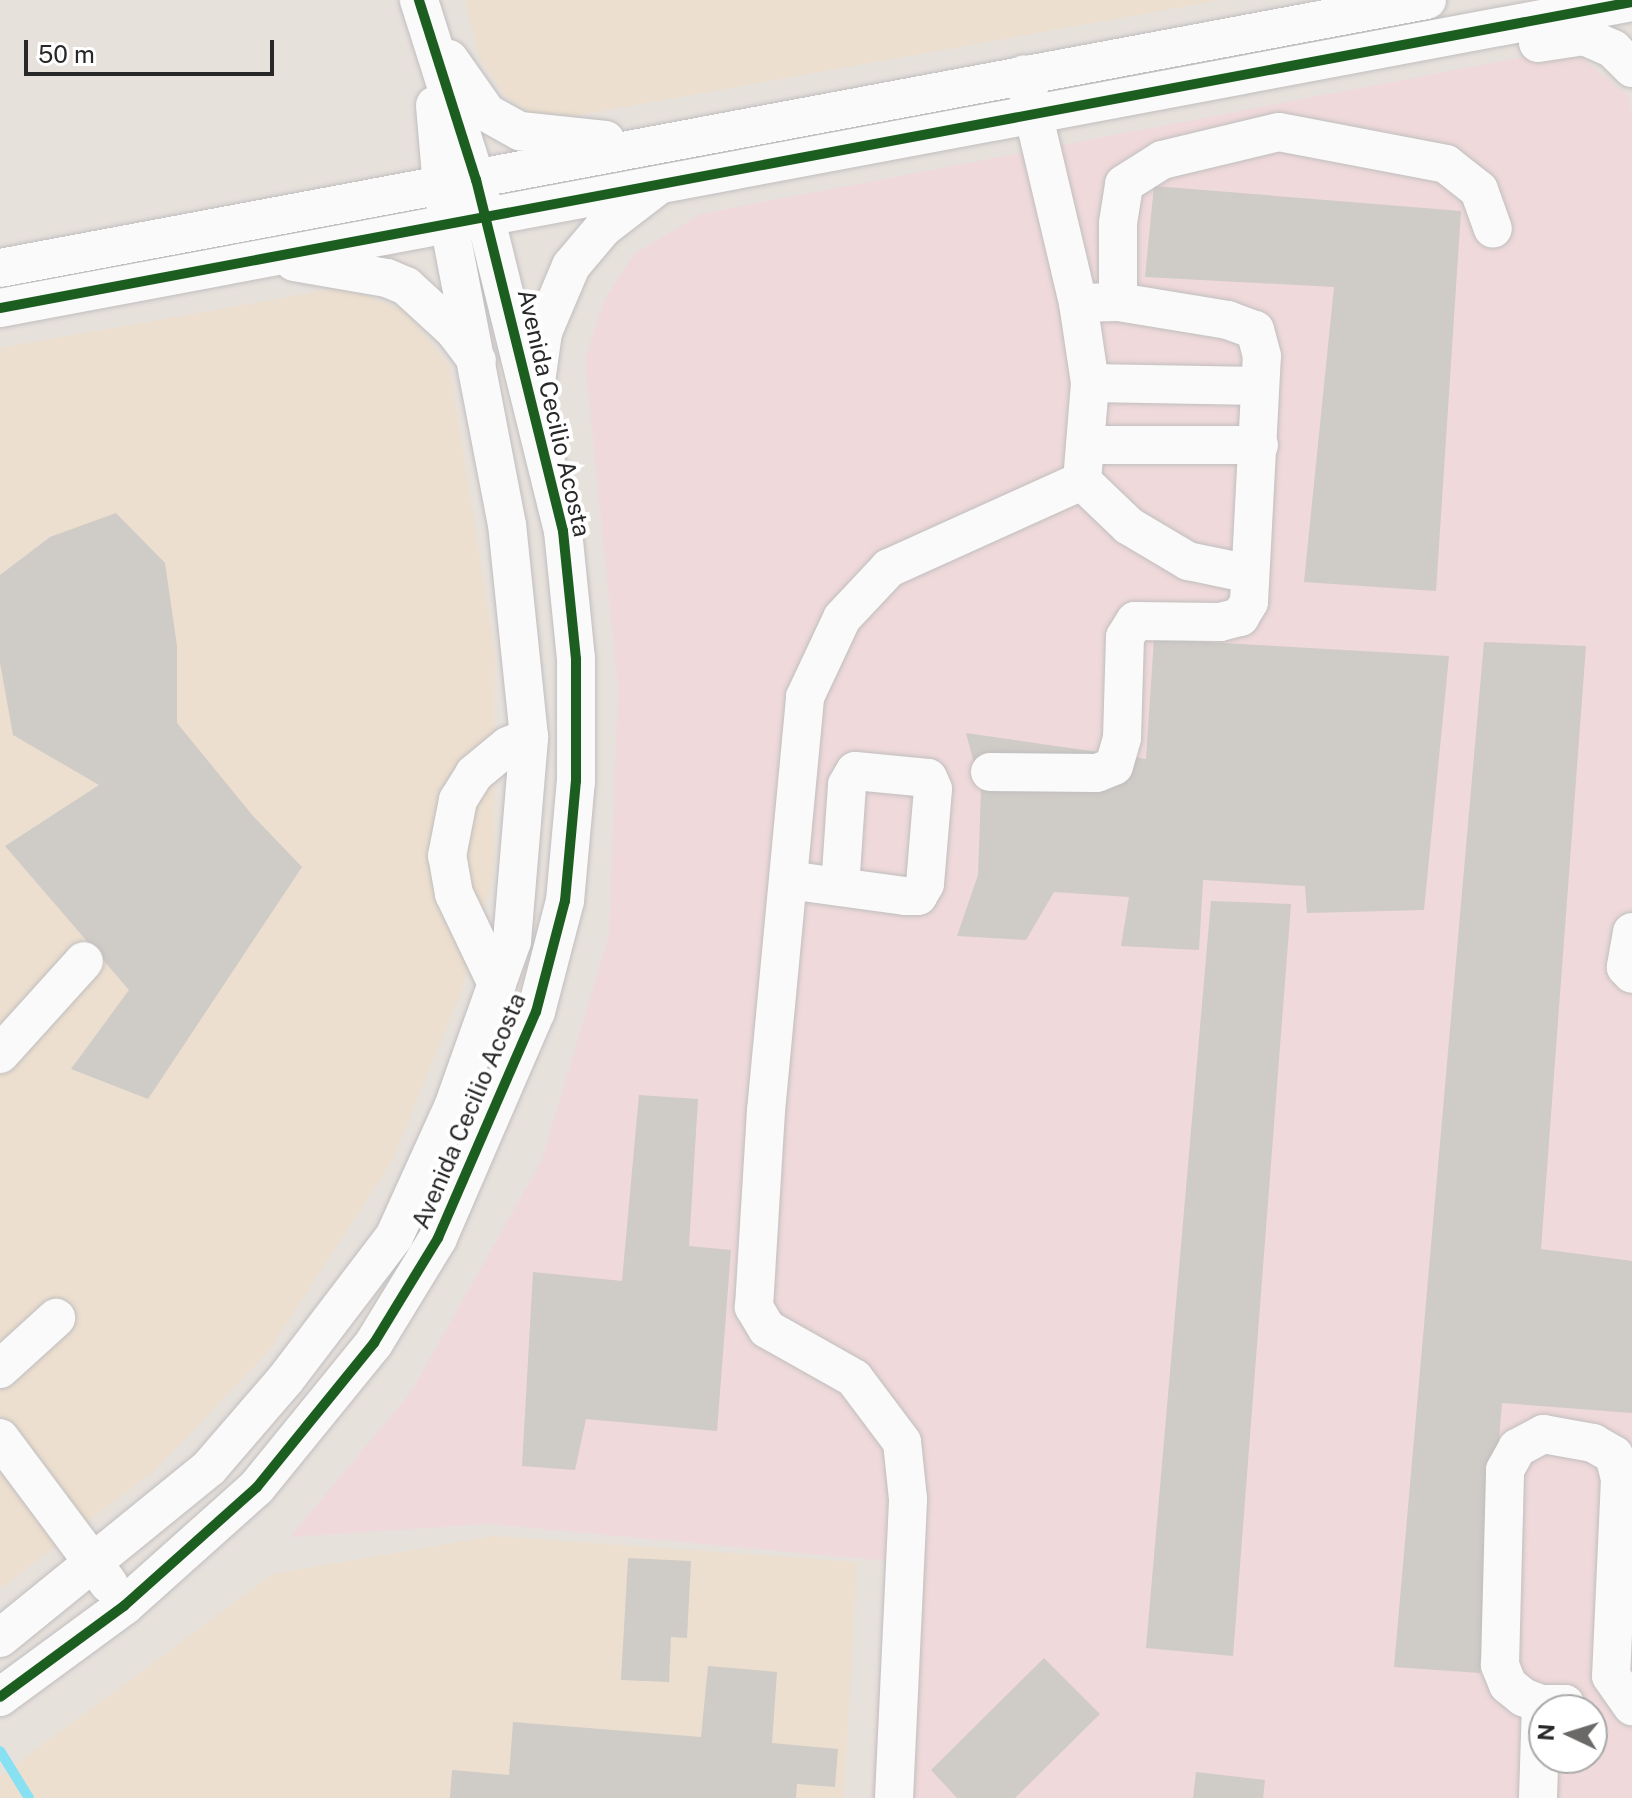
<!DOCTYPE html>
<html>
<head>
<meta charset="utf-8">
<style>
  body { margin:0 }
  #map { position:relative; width:1632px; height:1798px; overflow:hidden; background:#e7e1dc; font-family:"Public Sans",sans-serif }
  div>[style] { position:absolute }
  .education>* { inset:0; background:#ecdfcf }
  .medical>* { inset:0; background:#efd9da }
  .stream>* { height:10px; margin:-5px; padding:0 5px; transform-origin:5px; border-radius:5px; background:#87e1f2 }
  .building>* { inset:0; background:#cfcbc7 }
  .roads { filter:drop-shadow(0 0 2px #c0bebf) drop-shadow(0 0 2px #c0bebf) }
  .minor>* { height:38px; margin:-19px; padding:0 19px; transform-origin:19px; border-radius:19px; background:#fbfafa }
  .cycleway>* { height:10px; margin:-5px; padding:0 5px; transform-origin:5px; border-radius:5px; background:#1b5e20 }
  span { translate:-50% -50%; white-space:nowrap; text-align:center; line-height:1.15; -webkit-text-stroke:8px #fff; paint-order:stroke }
  .street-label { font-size:24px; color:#282828 }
  .north { position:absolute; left:1528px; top:1694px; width:80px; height:80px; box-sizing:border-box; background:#fff; border:2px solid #a9a9a9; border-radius:50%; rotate:274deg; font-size:22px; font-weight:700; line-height:32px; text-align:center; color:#282828 }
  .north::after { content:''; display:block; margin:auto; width:28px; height:36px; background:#6b6967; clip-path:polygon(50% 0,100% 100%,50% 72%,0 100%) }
  .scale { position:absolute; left:24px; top:40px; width:250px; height:36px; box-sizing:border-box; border:4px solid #282828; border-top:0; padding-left:10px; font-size:24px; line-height:28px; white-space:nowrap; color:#282828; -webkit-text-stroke:6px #fff; paint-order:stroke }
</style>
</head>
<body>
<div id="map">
  <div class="education">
    <i style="clip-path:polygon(465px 0,1221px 0,574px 116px,532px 114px,506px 97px,479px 57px)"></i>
    <i style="clip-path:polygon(345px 287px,405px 311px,450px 367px,495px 653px,494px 874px,462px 990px,392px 1161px,268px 1352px,154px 1471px,0 1589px,0 348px)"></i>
    <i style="clip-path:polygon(493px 1536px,857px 1562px,844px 1798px,0 1798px,0 1776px,273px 1574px)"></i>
  </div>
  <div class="medical">
    <i style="clip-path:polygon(evenodd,1570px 48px,1628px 96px,1632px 115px,1632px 1798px,871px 1798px,887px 1561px,489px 1524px,290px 1537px,411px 1392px,542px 1160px,609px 935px,618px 688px,585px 359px,604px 301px,634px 254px,701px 214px,1570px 48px,1544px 1710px,1592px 1710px,1592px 1758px,1544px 1758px,1544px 1710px)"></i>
  </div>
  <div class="stream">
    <i style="left:0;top:1751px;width:55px;rotate:58.3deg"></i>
  </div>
  <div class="building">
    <i style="clip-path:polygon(1154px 186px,1461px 211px,1436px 591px,1304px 582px,1334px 287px,1145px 277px)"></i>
    <i style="clip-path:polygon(116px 513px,165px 563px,177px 646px,177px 723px,253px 816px,302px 867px,148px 1099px,71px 1069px,129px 990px,5px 846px,99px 785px,13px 735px,0 663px,0 575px,50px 537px)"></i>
    <i style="clip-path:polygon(1154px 639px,1449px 656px,1424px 910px,1307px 913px,1305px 886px,1203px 880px,1199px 950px,1121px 946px,1129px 897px,1054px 892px,1026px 940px,957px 936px,978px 875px,981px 790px,966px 733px,1146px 759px)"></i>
    <i style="clip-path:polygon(1484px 642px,1586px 646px,1541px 1249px,1632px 1261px,1632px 1413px,1502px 1403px,1480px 1673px,1394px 1667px)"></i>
    <i style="clip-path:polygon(1211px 901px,1291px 904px,1233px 1656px,1146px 1648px)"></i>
    <i style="clip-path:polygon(639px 1095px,698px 1099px,689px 1246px,731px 1250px,717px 1431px,586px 1419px,575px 1470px,522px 1466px,533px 1272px,622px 1281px)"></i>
    <i style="clip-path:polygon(628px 1558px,691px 1561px,687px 1638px,671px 1637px,669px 1682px,621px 1680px)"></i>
    <i style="clip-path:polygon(1044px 1658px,1100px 1714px,1015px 1798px,957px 1798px,931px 1770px)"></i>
    <i style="clip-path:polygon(708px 1666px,777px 1672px,772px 1743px,838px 1749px,835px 1787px,797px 1784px,796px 1798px,450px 1798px,452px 1770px,509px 1775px,513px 1722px,701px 1737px)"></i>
    <i style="clip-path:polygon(1196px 1772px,1265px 1780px,1263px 1798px,1193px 1798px)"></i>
  </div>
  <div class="roads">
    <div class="minor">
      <i style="left:1538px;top:43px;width:47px;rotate:-8.7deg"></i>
      <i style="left:1584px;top:36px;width:32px;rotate:24deg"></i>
      <i style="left:1613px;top:49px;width:27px;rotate:45deg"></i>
      <i style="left:449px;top:59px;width:66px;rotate:54.9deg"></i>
      <i style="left:487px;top:113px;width:38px;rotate:29deg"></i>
      <i style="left:520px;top:131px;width:86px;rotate:6deg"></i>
      <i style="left:294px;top:262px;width:94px;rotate:9.8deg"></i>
      <i style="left:387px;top:278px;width:21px;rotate:23deg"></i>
      <i style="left:406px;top:286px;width:65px;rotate:42.5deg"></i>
      <i style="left:454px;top:330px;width:38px;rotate:53deg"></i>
      <i style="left:0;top:268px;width:1452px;rotate:-10.64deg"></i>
      <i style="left:1118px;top:302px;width:79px;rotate:-90deg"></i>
      <i style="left:1118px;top:223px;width:39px;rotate:-81deg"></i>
      <i style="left:1124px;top:184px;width:45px;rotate:-32.3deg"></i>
      <i style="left:1162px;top:160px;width:120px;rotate:-13.5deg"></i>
      <i style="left:1279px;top:132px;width:170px;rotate:10.8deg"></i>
      <i style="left:1446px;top:164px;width:42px;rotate:38.2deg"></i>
      <i style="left:1479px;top:190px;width:41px;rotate:70.3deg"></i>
      <i style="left:0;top:308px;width:1660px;rotate:-10.62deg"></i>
      <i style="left:536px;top:382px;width:50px;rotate:-82deg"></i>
      <i style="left:543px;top:332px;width:72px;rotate:-67deg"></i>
      <i style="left:571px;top:266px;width:50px;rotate:-49.9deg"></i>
      <i style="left:603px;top:228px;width:71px;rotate:-37.5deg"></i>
      <i style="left:1090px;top:383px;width:170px;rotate:1deg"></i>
      <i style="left:1085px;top:445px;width:174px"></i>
      <i style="left:1082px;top:481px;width:65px;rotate:43.8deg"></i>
      <i style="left:1129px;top:526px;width:69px;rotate:30.7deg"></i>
      <i style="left:1188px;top:561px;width:63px;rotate:11.8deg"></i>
      <i style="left:990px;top:772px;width:107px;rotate:0.5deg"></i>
      <i style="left:1097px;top:773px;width:18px;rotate:-22deg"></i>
      <i style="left:1114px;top:766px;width:29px;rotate:-74deg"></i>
      <i style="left:1122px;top:738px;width:101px;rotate:-88.3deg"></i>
      <i style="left:1125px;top:637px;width:19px;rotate:-58deg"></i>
      <i style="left:1135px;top:621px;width:85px;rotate:0.7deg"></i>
      <i style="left:1220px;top:622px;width:21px;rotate:-14deg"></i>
      <i style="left:1240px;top:617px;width:17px;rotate:-59deg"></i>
      <i style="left:1249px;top:602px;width:246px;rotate:-87deg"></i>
      <i style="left:1262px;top:356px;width:27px;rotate:-105deg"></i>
      <i style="left:1255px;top:330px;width:29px;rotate:-160deg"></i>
      <i style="left:1228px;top:320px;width:111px;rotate:-170.7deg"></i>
      <i style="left:1118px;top:302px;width:40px;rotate:178.6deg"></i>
      <i style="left:788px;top:880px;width:118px;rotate:7.8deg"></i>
      <i style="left:905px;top:896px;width:13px"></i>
      <i style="left:918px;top:896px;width:14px;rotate:-60deg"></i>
      <i style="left:925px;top:884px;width:95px;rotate:-85.2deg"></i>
      <i style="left:933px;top:789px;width:12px;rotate:-114deg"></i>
      <i style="left:928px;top:778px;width:73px;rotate:-174.5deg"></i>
      <i style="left:855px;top:771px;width:16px;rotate:120deg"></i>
      <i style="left:847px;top:785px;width:102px;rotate:93.9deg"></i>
      <i style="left:1632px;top:932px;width:36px;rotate:100deg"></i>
      <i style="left:1626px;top:967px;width:9px;rotate:49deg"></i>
      <i style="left:497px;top:984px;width:100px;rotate:-115.5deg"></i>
      <i style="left:454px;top:894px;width:39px;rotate:-100deg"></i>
      <i style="left:447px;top:856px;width:57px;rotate:-78.9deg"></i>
      <i style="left:458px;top:800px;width:31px;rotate:-58deg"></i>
      <i style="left:474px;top:774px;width:44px;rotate:-39.5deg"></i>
      <i style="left:508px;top:746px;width:23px;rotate:-23deg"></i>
      <i style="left:0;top:1054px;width:125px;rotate:-47.9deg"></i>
      <i style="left:0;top:1369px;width:76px;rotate:-42.3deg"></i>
      <i style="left:0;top:1438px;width:182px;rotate:53.3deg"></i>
      <i style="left:0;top:1638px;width:269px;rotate:-39.1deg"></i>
      <i style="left:209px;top:1468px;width:116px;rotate:-49.2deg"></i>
      <i style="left:285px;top:1380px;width:180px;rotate:-52.7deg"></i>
      <i style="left:394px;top:1237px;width:143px;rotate:-65.6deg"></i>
      <i style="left:453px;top:1107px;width:176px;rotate:-70.4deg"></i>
      <i style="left:512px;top:941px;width:205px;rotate:-85.2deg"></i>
      <i style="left:529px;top:737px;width:213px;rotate:-95.9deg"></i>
      <i style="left:507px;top:525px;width:344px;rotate:-100.9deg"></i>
      <i style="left:442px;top:187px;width:82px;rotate:-94.9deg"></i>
      <i style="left:0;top:1697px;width:154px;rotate:-36.3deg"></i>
      <i style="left:124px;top:1606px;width:178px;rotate:-41.8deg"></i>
      <i style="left:257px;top:1487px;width:186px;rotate:-50.9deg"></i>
      <i style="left:374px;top:1343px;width:123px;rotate:-58.6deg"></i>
      <i style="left:438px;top:1238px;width:246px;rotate:-66.6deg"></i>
      <i style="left:536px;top:1012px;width:115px;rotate:-75.4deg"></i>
      <i style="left:565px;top:901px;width:121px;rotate:-84.8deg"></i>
      <i style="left:576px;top:781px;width:122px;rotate:-90deg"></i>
      <i style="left:576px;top:659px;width:129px;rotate:-95.8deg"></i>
      <i style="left:563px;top:531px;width:362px;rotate:-103.9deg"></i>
      <i style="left:476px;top:180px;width:189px;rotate:-107.6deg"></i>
      <i style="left:1565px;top:1710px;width:6px;rotate:-90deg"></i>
      <i style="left:1565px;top:1704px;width:24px;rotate:180deg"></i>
      <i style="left:1541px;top:1704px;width:19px;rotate:-159deg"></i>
      <i style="left:1523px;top:1697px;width:19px;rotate:-141deg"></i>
      <i style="left:1508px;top:1685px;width:22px;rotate:-112deg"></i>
      <i style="left:1500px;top:1665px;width:195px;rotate:-88.5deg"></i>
      <i style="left:1505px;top:1470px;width:25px;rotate:-61deg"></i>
      <i style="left:1517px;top:1448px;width:30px;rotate:-28deg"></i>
      <i style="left:1543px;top:1434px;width:51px;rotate:10.2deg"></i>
      <i style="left:1593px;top:1443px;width:24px;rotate:30deg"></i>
      <i style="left:1614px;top:1455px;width:25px;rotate:76deg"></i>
      <i style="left:1620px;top:1479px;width:197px;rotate:92.6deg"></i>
      <i style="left:1611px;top:1676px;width:37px;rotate:55deg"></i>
      <i style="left:894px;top:1798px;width:299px;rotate:-87.3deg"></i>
      <i style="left:908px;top:1499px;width:57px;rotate:-96deg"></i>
      <i style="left:902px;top:1442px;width:80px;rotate:-126.9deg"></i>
      <i style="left:854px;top:1378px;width:100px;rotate:-150.6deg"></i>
      <i style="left:767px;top:1329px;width:26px;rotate:-121deg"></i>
      <i style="left:754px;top:1307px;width:196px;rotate:-86.5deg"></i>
      <i style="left:766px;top:1111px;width:416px;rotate:-84.6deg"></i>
      <i style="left:805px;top:697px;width:87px;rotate:-64.9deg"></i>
      <i style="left:842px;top:618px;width:69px;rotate:-46.8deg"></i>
      <i style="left:889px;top:568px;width:212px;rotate:-24.3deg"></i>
      <i style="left:1082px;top:481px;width:98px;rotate:-85.3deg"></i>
      <i style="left:1090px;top:383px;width:81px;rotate:-98.5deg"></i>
      <i style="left:1078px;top:303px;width:235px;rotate:-103.3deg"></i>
      <i style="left:1538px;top:1798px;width:94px;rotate:-88.2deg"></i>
    </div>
  </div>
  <div class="cycleway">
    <i style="left:0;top:308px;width:1660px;rotate:-10.62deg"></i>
    <i style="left:0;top:1697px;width:154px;rotate:-36.3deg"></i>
    <i style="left:124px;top:1606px;width:178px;rotate:-41.8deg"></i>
    <i style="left:257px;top:1487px;width:186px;rotate:-50.9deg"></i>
    <i style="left:374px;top:1343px;width:123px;rotate:-58.6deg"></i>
    <i style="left:438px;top:1238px;width:246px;rotate:-66.6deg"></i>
    <i style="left:536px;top:1012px;width:115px;rotate:-75.4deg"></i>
    <i style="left:565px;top:901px;width:121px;rotate:-84.8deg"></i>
    <i style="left:576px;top:781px;width:122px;rotate:-90deg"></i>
    <i style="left:576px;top:659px;width:129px;rotate:-95.8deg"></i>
    <i style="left:563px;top:531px;width:362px;rotate:-103.9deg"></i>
    <i style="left:476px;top:180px;width:189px;rotate:-107.6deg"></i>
  </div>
  <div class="street-label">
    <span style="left:554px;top:413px;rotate:77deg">Avenida Cecilio Acosta</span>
    <span style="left:469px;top:1111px;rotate:-67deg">Avenida Cecilio Acosta</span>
  </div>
  <div class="north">N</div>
  <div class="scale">50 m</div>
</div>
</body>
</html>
